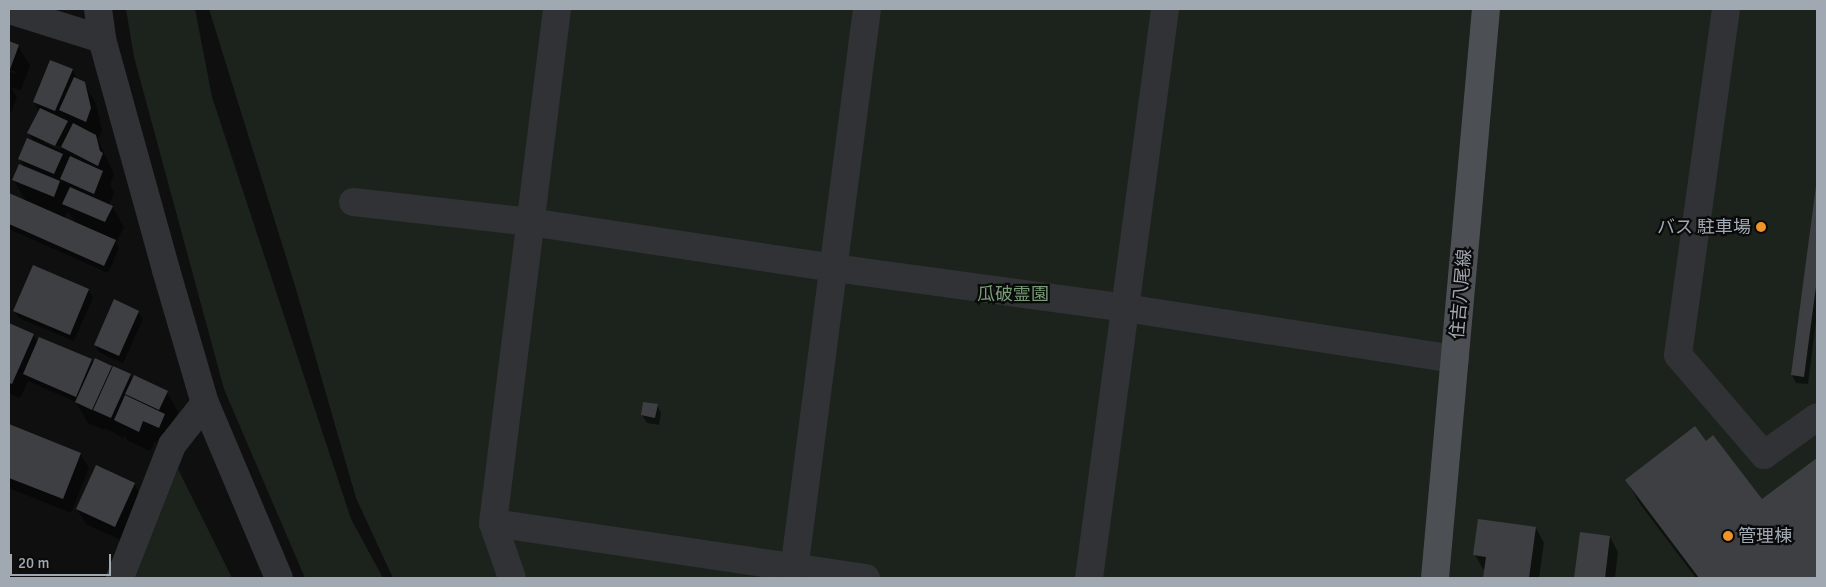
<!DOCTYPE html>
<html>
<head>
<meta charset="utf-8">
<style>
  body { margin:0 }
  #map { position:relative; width:1826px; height:587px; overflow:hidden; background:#0f0f10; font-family:Signika,"Noto Sans JP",sans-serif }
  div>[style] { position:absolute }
  .green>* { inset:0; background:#1c231c }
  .shadow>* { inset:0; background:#0007 }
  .building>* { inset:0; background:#3e3f43 }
  .minor>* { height:28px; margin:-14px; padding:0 14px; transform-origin:14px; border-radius:14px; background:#303235 }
  .major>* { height:28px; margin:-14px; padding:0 14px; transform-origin:14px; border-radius:14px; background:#4c4f54 }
  .dots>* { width:14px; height:14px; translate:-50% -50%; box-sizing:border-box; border:2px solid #0a0a0b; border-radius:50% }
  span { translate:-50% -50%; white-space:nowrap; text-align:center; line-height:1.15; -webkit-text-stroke:4.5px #0a0a0b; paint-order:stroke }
  .poi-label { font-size:18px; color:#a0a8b1 }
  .right { translate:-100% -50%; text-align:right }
  .left { translate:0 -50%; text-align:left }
  .park-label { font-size:18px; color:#799d77 }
  .street-label { font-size:18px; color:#a0a8b1 }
  .frame { position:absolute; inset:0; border:10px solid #a0a8b1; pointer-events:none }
  .scale { position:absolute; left:10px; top:554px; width:101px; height:22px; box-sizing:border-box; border:2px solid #a0a8b1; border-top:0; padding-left:6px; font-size:15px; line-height:18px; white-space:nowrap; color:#a0a8b1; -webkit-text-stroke:4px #0a0a0b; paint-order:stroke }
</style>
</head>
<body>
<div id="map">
  <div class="green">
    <i style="clip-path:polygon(126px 9px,195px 9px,212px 97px,351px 519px,383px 578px,305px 578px,224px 389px,134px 57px)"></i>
    <i style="clip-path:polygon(209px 9px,1817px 9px,1817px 578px,393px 578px,356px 498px,296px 289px)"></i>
    <i style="clip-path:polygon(178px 469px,232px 578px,135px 578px)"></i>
  </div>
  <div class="shadow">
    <i style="clip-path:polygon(9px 42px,18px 46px,30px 66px,21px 90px,11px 87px,17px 98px,9px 116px,9px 72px,15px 74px,16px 72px,9px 69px)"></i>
    <i style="clip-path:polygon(evenodd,72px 70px,78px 80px,84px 83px,96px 104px,102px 130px,98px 140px,114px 174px,110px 185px,114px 192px,109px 205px,112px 206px,124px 227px,116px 243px,119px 248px,108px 273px,9px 229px,9px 194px,26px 202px,14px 180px,25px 168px,20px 158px,34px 143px,29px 133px,39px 111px,34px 102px,72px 70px,44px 140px,62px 148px,61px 150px,44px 143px,44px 140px,72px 70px,68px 211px,75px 223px,65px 219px,68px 211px)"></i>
    <i style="clip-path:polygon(1817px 187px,1817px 314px,1808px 384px,1796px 383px,1792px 375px)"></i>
    <i style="clip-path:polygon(88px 290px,93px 297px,74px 341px,19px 318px,15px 311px)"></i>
    <i style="clip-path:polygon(138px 312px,143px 319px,123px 363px,99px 352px,95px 345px)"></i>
    <i style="clip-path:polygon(9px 324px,33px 335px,38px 343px,91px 360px,94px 364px,111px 367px,113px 371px,114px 368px,130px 375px,133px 380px,167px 392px,178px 412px,172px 428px,170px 448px,155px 441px,150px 451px,127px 440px,124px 435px,123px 438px,105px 428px,104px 430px,88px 423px,76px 402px,28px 381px,20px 398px,9px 393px)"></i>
    <i style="clip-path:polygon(657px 405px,661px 413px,659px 425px,647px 423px,642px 415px)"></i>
    <i style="clip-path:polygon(9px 425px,80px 454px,89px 468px,71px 513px,9px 488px)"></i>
    <i style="clip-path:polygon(1706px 443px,1762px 501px,1817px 459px,1817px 578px,1696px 578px,1640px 504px,1626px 480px)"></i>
    <i style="clip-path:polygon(134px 484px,142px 498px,123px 541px,86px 524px,77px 509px)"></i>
    <i style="clip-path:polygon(1536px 528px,1544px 543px,1539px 578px,1485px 578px,1486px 570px,1483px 569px,1475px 555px)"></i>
    <i style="clip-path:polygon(1581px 534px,1610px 537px,1618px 552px,1615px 578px,1575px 578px)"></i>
  </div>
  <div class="building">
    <i style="clip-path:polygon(9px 41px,19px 45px,9px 72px)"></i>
    <i style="clip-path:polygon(50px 60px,73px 69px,55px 111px,33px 102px)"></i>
    <i style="clip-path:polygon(74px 77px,85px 82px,91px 108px,86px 122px,59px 110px)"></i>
    <i style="clip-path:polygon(40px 108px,68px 121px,55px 146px,27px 133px)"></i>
    <i style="clip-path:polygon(73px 123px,96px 135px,100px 151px,103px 153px,98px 166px,61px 147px)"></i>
    <i style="clip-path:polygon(27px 138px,63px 154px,54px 174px,18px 159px)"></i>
    <i style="clip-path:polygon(70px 156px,103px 171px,94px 194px,60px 179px)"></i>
    <i style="clip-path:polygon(19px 164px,60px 181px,54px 197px,12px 180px)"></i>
    <i style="clip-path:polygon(1816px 186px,1817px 279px,1804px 377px,1791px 375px)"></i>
    <i style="clip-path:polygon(70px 187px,113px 206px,105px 222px,62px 204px)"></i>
    <i style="clip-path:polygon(9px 193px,116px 240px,104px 266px,9px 224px)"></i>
    <i style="clip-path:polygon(33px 265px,89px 289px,70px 335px,13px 311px)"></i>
    <i style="clip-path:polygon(114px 299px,139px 311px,119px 356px,94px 345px)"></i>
    <i style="clip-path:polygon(9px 323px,34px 334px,12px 384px,9px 383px)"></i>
    <i style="clip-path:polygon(39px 337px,92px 359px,76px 397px,23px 374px)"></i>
    <i style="clip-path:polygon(95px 358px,112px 366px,92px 410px,75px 402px)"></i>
    <i style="clip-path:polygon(113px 366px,131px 374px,111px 418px,93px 410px)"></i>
    <i style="clip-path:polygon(134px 375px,168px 391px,159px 410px,125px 394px)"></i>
    <i style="clip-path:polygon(125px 395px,165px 414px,159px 428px,143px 421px,139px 432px,114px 420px)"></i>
    <i style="clip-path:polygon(643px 402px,658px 404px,655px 418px,641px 415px)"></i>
    <i style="clip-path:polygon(9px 424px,81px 453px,63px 499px,9px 478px)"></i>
    <i style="clip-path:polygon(1695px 426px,1706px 441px,1713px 435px,1762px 499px,1817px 458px,1817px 578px,1699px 578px,1625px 480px)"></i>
    <i style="clip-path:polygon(96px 465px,135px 483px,115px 527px,76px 509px)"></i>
    <i style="clip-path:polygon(1478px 519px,1536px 527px,1529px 578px,1483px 578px,1486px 557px,1473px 555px)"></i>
    <i style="clip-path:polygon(1580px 532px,1610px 536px,1605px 578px,1574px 578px)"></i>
  </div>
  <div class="minor">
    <i style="left:98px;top:9px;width:30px;rotate:82deg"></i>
    <i style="left:102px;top:39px;width:240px;rotate:74.5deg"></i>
    <i style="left:166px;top:270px;width:139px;rotate:73.7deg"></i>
    <i style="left:205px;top:403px;width:190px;rotate:67.1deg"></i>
    <i style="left:1726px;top:9px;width:349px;rotate:97.9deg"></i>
    <i style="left:1678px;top:355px;width:132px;rotate:49.3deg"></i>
    <i style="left:1764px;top:455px;width:65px;rotate:-35.6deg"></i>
    <i style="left:9px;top:10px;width:97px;rotate:17.3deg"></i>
    <i style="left:353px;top:202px;width:178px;rotate:6.4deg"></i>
    <i style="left:530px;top:222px;width:307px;rotate:8.6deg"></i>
    <i style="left:834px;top:268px;width:294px;rotate:7.8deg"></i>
    <i style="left:1125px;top:308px;width:334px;rotate:8.8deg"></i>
    <i style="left:493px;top:523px;width:377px;rotate:8.4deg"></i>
    <i style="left:120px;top:578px;width:143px;rotate:-68.6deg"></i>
    <i style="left:172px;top:445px;width:53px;rotate:-51.8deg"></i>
    <i style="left:512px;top:578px;width:58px;rotate:-109.1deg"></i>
    <i style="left:493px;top:523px;width:518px;rotate:-82.9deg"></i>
    <i style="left:793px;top:578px;width:574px;rotate:-82.59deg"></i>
    <i style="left:1089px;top:578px;width:574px;rotate:-82.39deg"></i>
  </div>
  <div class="major">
    <i style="left:1435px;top:578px;width:571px;rotate:-84.88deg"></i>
  </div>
  <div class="dots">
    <i style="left:1761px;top:227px;background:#f09328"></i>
    <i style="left:1728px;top:536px;background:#f09328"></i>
  </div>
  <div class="poi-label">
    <span class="right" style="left:1751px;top:227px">バス 駐車場</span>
    <span class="left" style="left:1738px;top:536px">管理棟</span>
  </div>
  <div class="park-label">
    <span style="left:1013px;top:294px">瓜破霊園</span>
  </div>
  <div class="street-label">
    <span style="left:1461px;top:294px;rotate:-85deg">住吉八尾線</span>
  </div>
  <div class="frame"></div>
  <div class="scale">20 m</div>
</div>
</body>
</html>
